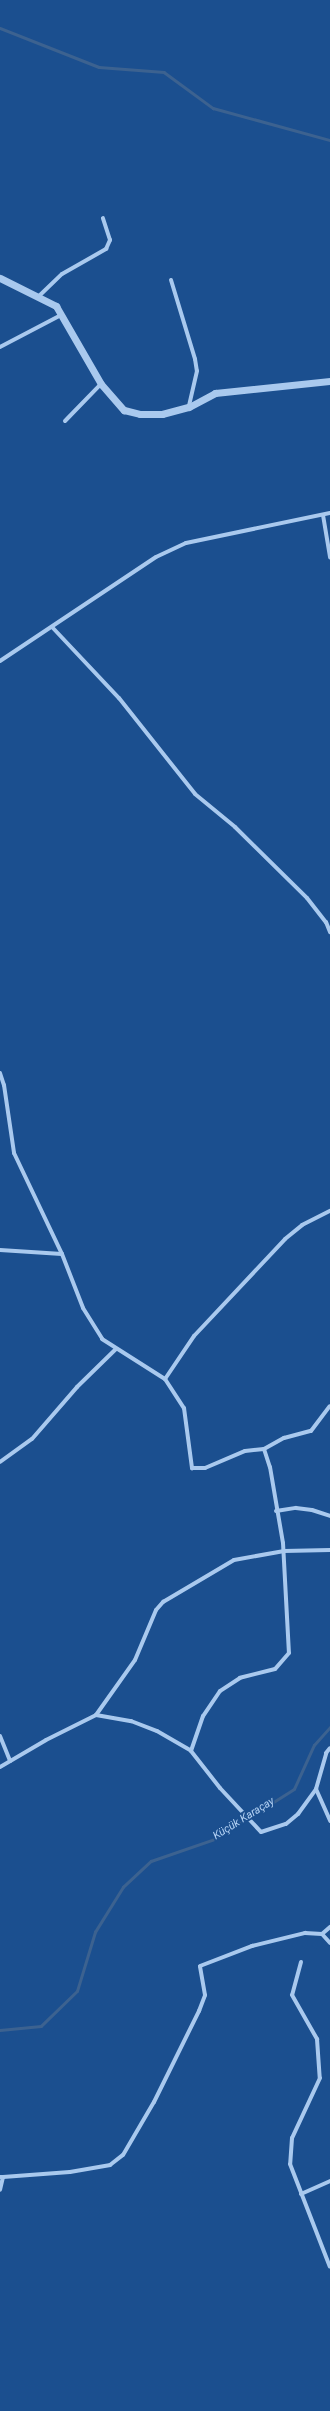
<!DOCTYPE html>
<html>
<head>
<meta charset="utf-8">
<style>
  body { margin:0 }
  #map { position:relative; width:330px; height:2411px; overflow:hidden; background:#1b4f8f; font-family:Roboto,sans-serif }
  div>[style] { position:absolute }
  .stream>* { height:2.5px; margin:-1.25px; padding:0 1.25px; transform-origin:1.25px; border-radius:1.25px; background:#3c6290 }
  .minor>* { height:4px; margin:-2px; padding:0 2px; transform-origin:2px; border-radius:2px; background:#a9c9ee }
  .tertiary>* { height:7px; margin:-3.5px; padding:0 3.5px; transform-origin:3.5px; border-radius:3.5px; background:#a9c9ee }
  span { translate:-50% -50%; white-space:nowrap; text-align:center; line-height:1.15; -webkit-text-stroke:3.5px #1b4f8f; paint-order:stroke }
  .water-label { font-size:11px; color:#b5d3f5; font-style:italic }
</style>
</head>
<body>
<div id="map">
  <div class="stream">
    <i style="left:0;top:28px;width:106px;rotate:21.5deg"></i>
    <i style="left:99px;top:67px;width:65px;rotate:4.4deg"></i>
    <i style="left:164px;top:72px;width:61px;rotate:36.3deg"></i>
    <i style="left:213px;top:108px;width:121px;rotate:15.3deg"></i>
    <i style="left:0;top:2030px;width:41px;rotate:-5.6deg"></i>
    <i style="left:41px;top:2026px;width:50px;rotate:-44.2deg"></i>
    <i style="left:77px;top:1991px;width:62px;rotate:-73deg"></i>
    <i style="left:95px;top:1932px;width:53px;rotate:-58.1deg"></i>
    <i style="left:123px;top:1887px;width:38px;rotate:-43deg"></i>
    <i style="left:151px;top:1861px;width:68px;rotate:-19deg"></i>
    <i style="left:215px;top:1839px;width:93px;rotate:-32.3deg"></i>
    <i style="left:294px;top:1789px;width:48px;rotate:-65.6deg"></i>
    <i style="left:314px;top:1745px;width:24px;rotate:-48deg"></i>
  </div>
  <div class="minor">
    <i style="left:171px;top:280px;width:83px;rotate:73.1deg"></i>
    <i style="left:195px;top:359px;width:12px;rotate:81deg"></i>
    <i style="left:197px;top:371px;width:36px;rotate:103deg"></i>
    <i style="left:38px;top:297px;width:33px;rotate:-44deg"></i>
    <i style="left:62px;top:274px;width:51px;rotate:-29.6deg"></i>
    <i style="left:106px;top:249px;width:10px;rotate:-66deg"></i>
    <i style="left:110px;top:240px;width:23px;rotate:-108deg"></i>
    <i style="left:0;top:347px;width:69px;rotate:-27.7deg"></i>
    <i style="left:65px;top:421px;width:52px;rotate:-45.8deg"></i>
    <i style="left:323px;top:515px;width:43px;rotate:80.5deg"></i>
    <i style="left:52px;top:627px;width:98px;rotate:46.7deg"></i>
    <i style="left:119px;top:698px;width:122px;rotate:51.6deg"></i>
    <i style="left:195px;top:794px;width:52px;rotate:39.5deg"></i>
    <i style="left:235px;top:827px;width:101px;rotate:44.6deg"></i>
    <i style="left:307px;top:898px;width:31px;rotate:52deg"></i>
    <i style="left:326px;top:922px;width:11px;rotate:68deg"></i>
    <i style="left:0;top:661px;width:187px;rotate:-33.7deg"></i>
    <i style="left:156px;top:557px;width:33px;rotate:-25deg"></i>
    <i style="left:186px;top:543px;width:147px;rotate:-11.8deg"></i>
    <i style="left:0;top:1073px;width:13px;rotate:72deg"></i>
    <i style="left:4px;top:1085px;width:69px;rotate:81.6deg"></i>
    <i style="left:14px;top:1153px;width:112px;rotate:64.6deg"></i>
    <i style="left:62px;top:1254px;width:58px;rotate:68.7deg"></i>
    <i style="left:83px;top:1308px;width:36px;rotate:58deg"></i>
    <i style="left:102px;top:1339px;width:75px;rotate:32.4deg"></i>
    <i style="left:165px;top:1379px;width:35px;rotate:57deg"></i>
    <i style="left:184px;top:1408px;width:61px;rotate:82.4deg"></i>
    <i style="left:192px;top:1468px;width:13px"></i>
    <i style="left:205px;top:1468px;width:43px;rotate:-23deg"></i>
    <i style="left:245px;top:1451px;width:19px;rotate:-6deg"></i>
    <i style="left:264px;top:1449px;width:19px;rotate:72deg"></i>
    <i style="left:270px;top:1467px;width:77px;rotate:80.3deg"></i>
    <i style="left:283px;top:1543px;width:110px;rotate:86.9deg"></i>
    <i style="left:289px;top:1653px;width:21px;rotate:131deg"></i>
    <i style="left:275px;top:1669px;width:36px;rotate:166deg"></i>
    <i style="left:240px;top:1678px;width:24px;rotate:147deg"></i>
    <i style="left:220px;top:1691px;width:30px;rotate:124deg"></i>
    <i style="left:203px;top:1716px;width:37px;rotate:109deg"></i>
    <i style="left:0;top:1250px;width:62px;rotate:3.7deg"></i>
    <i style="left:165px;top:1379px;width:52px;rotate:-56deg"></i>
    <i style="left:194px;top:1336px;width:133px;rotate:-46.8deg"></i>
    <i style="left:285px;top:1239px;width:22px;rotate:-39deg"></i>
    <i style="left:302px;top:1225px;width:31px;rotate:-27deg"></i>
    <i style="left:264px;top:1449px;width:23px;rotate:-29deg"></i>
    <i style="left:284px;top:1438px;width:28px;rotate:-15deg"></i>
    <i style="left:311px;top:1431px;width:31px;rotate:-53deg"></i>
    <i style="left:0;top:1462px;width:39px;rotate:-36deg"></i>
    <i style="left:32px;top:1439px;width:69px;rotate:-49.1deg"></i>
    <i style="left:77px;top:1387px;width:54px;rotate:-44.3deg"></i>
    <i style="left:276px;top:1511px;width:20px;rotate:-9deg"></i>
    <i style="left:296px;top:1508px;width:16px;rotate:7deg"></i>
    <i style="left:312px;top:1510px;width:19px;rotate:18deg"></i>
    <i style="left:96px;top:1715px;width:67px;rotate:-54.7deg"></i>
    <i style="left:135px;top:1660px;width:54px;rotate:-67.2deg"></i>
    <i style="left:156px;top:1610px;width:11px;rotate:-49deg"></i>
    <i style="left:163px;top:1602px;width:82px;rotate:-30.6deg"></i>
    <i style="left:234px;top:1560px;width:51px;rotate:-10.2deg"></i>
    <i style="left:284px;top:1551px;width:46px;rotate:-1.2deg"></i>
    <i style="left:0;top:1736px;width:27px;rotate:68deg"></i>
    <i style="left:0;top:1767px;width:53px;rotate:-30.4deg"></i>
    <i style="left:46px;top:1740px;width:56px;rotate:-26.6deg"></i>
    <i style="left:96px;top:1715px;width:36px;rotate:10deg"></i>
    <i style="left:131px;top:1721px;width:28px;rotate:21deg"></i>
    <i style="left:157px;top:1731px;width:39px;rotate:30deg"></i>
    <i style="left:191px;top:1751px;width:47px;rotate:51.9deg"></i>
    <i style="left:220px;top:1788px;width:60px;rotate:47deg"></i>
    <i style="left:261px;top:1832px;width:26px;rotate:-18deg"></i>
    <i style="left:286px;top:1824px;width:16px;rotate:-40deg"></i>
    <i style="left:298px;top:1814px;width:31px;rotate:-54deg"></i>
    <i style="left:316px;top:1789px;width:37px;rotate:-74deg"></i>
    <i style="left:326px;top:1753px;width:6px;rotate:-51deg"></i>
    <i style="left:316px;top:1789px;width:35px;rotate:66deg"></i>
    <i style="left:322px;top:1934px;width:12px;rotate:48deg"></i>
    <i style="left:301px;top:1962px;width:34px;rotate:105deg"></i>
    <i style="left:292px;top:1995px;width:51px;rotate:60.4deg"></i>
    <i style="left:317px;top:2039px;width:39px;rotate:86deg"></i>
    <i style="left:320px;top:2078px;width:66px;rotate:115deg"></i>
    <i style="left:292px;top:2138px;width:26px;rotate:94deg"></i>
    <i style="left:290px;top:2164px;width:110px;rotate:68.8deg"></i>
    <i style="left:0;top:2177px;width:3px"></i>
    <i style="left:3px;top:2177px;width:13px;rotate:103deg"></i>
    <i style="left:3px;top:2177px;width:67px;rotate:-4.3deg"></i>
    <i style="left:70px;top:2172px;width:41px;rotate:-9.9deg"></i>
    <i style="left:110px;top:2165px;width:16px;rotate:-38deg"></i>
    <i style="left:123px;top:2155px;width:61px;rotate:-59.7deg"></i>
    <i style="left:154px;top:2102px;width:102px;rotate:-63.7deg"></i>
    <i style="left:199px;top:2011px;width:17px;rotate:-69deg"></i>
    <i style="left:205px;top:1995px;width:29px;rotate:-100deg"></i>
    <i style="left:200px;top:1966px;width:56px;rotate:-21deg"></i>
    <i style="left:252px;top:1946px;width:55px;rotate:-13.8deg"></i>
    <i style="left:305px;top:1933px;width:17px;rotate:3deg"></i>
    <i style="left:322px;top:1934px;width:11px;rotate:-41deg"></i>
    <i style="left:301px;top:2194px;width:32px;rotate:-24deg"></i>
  </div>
  <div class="tertiary">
    <i style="left:0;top:278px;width:63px;rotate:26.6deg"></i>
    <i style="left:56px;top:306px;width:90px;rotate:60deg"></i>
    <i style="left:101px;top:384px;width:35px;rotate:49deg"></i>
    <i style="left:124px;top:410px;width:16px;rotate:14deg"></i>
    <i style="left:140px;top:414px;width:22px"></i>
    <i style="left:162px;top:414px;width:28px;rotate:-15deg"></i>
    <i style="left:189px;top:407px;width:30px;rotate:-28deg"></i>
    <i style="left:215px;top:393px;width:116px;rotate:-6deg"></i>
  </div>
  <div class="water-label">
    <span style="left:244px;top:1819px;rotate:-32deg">Küçük Karaçay</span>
  </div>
</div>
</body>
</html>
